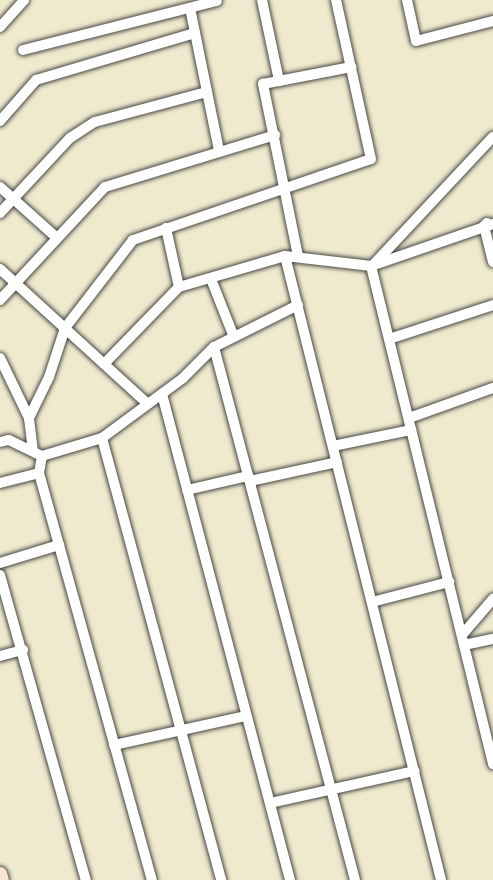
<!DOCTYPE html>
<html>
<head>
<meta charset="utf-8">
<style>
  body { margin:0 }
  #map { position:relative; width:493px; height:880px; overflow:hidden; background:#efe9ce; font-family:Caveat,sans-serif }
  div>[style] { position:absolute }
  .roads { filter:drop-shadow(0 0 2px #484843) drop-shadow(0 0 2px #484843) }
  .street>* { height:10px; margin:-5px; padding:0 5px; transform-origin:5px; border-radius:5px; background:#fff }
  .secondary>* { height:14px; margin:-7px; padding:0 7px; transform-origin:7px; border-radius:7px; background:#fde4d1 }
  span { translate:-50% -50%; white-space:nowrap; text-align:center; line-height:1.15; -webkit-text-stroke:4.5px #fdfcf7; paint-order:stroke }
</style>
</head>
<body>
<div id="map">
  <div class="roads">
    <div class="street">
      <i style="left:262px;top:0;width:83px;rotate:78.1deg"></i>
      <i style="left:407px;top:0;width:42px;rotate:77.6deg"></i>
      <i style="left:416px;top:41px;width:80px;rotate:-14.6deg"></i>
      <i style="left:190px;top:8px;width:146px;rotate:78.5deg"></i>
      <i style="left:0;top:27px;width:36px;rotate:-48deg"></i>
      <i style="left:23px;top:50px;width:200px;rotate:-14.2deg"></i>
      <i style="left:0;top:121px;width:55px;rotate:-48.7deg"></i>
      <i style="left:36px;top:80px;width:166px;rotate:-16.5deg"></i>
      <i style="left:0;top:187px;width:75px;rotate:41.8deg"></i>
      <i style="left:0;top:213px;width:103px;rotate:-47deg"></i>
      <i style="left:70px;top:138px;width:30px;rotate:-33deg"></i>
      <i style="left:95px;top:122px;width:116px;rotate:-15deg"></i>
      <i style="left:487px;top:223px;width:4px;rotate:135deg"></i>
      <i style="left:484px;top:226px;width:37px;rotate:76deg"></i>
      <i style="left:166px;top:228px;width:60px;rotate:77.6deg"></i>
      <i style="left:285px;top:256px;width:643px;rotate:75.96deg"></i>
      <i style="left:298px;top:256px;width:176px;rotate:-101.5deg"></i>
      <i style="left:263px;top:84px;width:90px;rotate:-10.9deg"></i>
      <i style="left:374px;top:264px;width:174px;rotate:-46.9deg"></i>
      <i style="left:371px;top:266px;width:513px;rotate:76.23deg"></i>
      <i style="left:0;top:269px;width:200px;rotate:42.4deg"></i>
      <i style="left:211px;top:279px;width:62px;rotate:68.4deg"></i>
      <i style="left:0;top:300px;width:154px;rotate:-47.1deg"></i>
      <i style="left:105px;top:187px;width:178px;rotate:-17deg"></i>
      <i style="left:389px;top:339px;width:109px;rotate:-18.1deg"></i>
      <i style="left:214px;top:347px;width:551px;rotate:75.18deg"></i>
      <i style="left:0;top:358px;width:67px;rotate:64.2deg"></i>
      <i style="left:104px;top:364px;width:107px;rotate:-45.8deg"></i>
      <i style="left:179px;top:287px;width:110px;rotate:-16.3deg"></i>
      <i style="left:285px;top:256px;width:87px;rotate:6.6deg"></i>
      <i style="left:371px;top:266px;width:129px;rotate:-19deg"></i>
      <i style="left:162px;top:394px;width:503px;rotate:75.24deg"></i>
      <i style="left:409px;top:418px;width:89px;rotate:-19.7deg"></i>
      <i style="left:102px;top:438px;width:458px;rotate:74.9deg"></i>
      <i style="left:0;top:442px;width:9px;rotate:-13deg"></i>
      <i style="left:9px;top:440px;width:37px;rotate:26deg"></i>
      <i style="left:42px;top:456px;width:63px;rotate:-16.7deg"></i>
      <i style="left:102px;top:438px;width:101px;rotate:-36.5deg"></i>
      <i style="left:183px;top:378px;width:44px;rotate:-45deg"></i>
      <i style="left:214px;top:347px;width:94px;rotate:-26.6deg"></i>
      <i style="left:333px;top:446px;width:80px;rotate:-11.6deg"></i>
      <i style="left:33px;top:451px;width:33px;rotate:-97deg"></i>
      <i style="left:29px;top:418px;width:46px;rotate:-64deg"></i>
      <i style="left:49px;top:377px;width:52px;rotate:-71.9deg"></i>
      <i style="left:65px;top:328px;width:111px;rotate:-52.3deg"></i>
      <i style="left:133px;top:240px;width:251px;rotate:-18.8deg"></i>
      <i style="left:371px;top:159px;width:163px;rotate:-102.4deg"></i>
      <i style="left:42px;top:456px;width:17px;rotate:100deg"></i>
      <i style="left:39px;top:473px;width:422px;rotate:74.5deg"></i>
      <i style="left:250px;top:481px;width:89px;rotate:-12.3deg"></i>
      <i style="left:0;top:483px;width:40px;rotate:-14.4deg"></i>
      <i style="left:187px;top:490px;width:63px;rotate:-12.9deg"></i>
      <i style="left:0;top:563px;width:62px;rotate:-17deg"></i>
      <i style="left:0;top:575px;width:317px;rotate:74.3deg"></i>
      <i style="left:372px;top:602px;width:80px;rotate:-14.6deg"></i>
      <i style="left:462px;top:635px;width:48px;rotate:-49.3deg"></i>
      <i style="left:464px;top:645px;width:30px;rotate:-12deg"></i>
      <i style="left:0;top:656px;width:24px;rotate:-15deg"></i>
      <i style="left:114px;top:745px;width:135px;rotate:-12.4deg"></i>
      <i style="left:270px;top:803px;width:148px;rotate:-12.5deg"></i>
    </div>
    <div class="secondary">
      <i style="left:0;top:874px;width:6px;rotate:72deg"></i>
    </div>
  </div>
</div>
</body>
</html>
